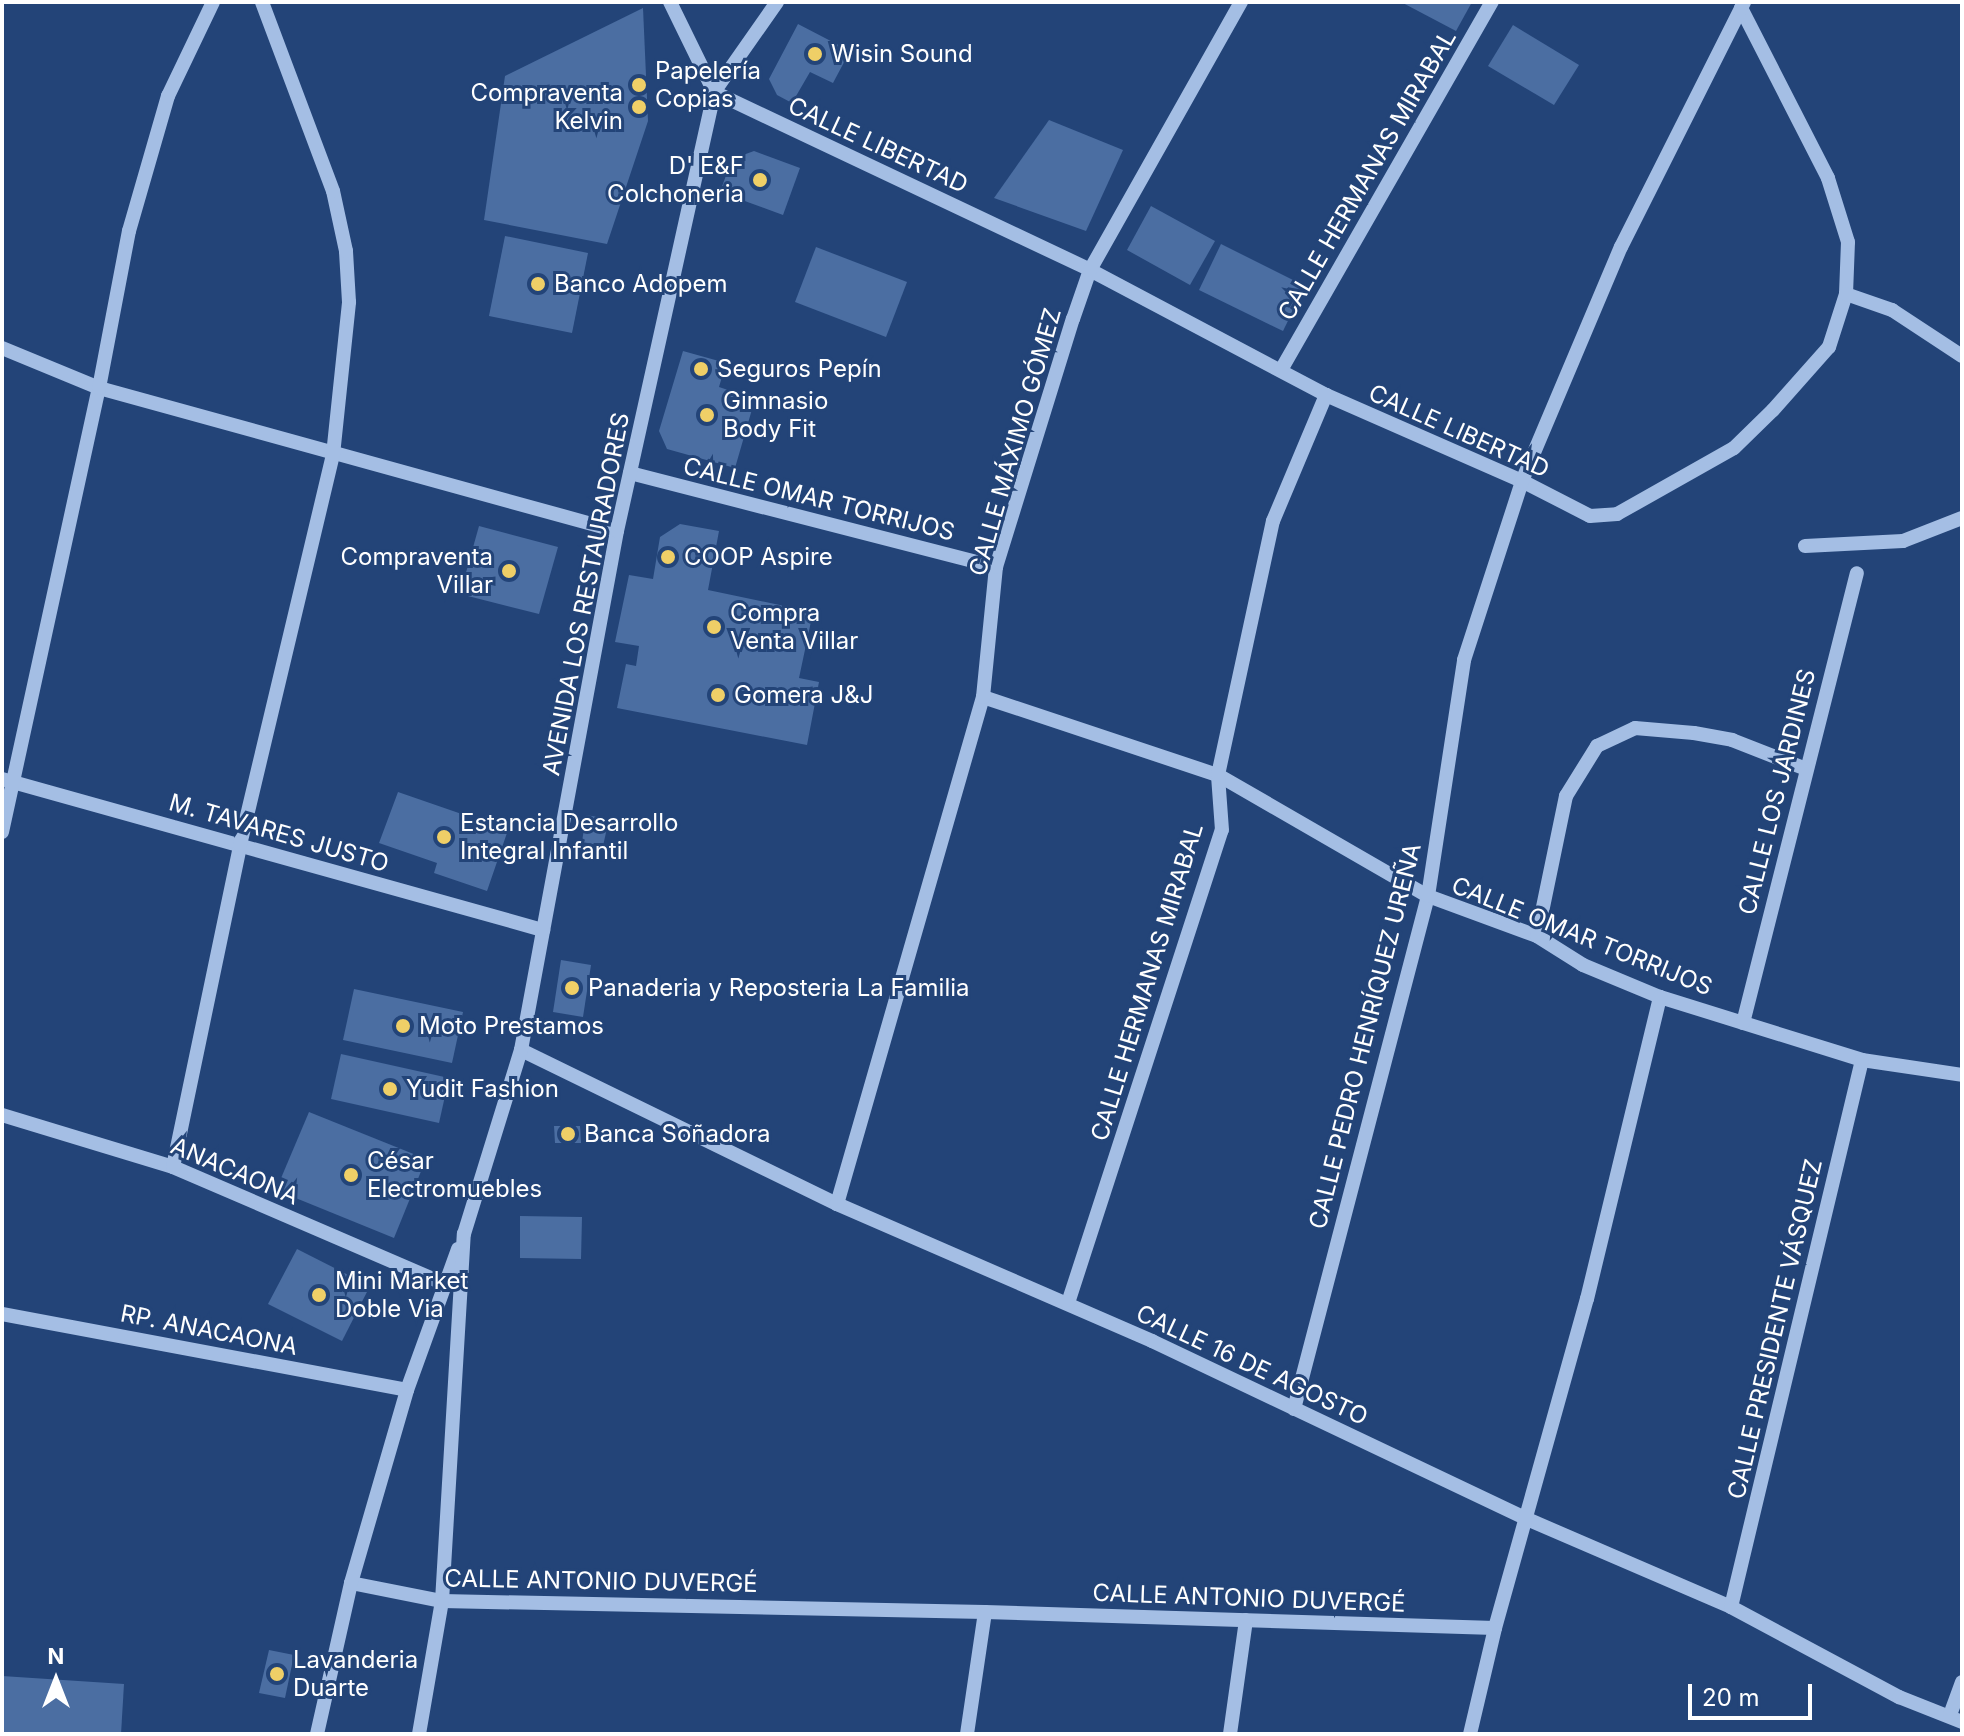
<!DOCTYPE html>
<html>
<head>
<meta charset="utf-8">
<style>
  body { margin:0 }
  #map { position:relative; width:1964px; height:1736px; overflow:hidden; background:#234478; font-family:Inter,sans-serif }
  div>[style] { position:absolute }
  .building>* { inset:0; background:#4b6ea2 }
  .minor>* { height:14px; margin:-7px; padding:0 7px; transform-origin:7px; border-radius:7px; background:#a4bee4 }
  .dots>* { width:22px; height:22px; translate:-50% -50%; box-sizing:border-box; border:4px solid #234478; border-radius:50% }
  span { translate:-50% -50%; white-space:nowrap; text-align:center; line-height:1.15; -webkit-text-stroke:6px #234478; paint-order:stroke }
  .poi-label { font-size:24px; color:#fff }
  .left { translate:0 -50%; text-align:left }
  .right { translate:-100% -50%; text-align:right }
  .street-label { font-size:24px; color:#fff }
  .frame { position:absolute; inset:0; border:4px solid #fff; pointer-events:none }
  .north { position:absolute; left:16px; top:1640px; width:80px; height:80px; -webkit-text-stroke:6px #234478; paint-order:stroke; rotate:0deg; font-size:22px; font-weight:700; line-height:32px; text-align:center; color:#fff }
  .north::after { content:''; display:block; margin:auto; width:28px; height:36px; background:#fff; clip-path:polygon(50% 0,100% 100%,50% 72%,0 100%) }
  .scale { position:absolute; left:1688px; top:1684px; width:124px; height:36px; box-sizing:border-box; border:4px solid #fff; border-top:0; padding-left:10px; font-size:24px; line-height:28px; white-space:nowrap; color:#fff; -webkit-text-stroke:6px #234478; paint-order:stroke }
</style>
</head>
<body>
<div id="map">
  <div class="building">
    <i style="clip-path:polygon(1401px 2px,1472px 2px,1456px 31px)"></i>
    <i style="clip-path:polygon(643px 8px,648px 121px,607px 244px,484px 220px,505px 76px)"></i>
    <i style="clip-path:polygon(798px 24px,850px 51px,833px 83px,810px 72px,792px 103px,777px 95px,769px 79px)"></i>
    <i style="clip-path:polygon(1513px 25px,1579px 65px,1554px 105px,1488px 66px)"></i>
    <i style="clip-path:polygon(1049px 120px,1123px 150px,1086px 231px,994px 198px)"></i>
    <i style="clip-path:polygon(754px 151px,800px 168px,783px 215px,720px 192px,732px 159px)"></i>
    <i style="clip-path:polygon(1151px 206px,1215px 241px,1190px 285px,1127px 250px)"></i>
    <i style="clip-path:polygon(505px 236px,588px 253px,572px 333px,489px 316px)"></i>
    <i style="clip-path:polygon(1221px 244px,1305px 286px,1283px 331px,1199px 290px)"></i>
    <i style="clip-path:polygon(816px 247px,907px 282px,886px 337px,795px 302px)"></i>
    <i style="clip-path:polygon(683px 351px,726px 363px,719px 387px,755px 399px,735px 468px,667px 449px,659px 431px)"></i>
    <i style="clip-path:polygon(680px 524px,719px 531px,708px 590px,813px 612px,799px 678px,819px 682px,807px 745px,617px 708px,626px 664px,636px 666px,639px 646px,615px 642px,629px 575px,653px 579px,660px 537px)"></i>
    <i style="clip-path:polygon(479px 526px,558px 547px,539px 614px,460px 594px)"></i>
    <i style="clip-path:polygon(398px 792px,508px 830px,487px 891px,434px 873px,437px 863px,379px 843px)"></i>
    <i style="clip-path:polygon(586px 815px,609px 819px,603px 846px,582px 842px)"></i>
    <i style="clip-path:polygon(561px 960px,591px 965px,583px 1017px,553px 1012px)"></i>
    <i style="clip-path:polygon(354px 989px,463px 1012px,452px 1063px,343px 1040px)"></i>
    <i style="clip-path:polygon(341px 1054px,449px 1078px,439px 1123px,331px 1099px)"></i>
    <i style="clip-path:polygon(309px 1112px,426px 1159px,394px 1238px,276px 1190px)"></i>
    <i style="clip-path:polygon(554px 1126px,580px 1126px,581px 1143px,555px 1143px)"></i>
    <i style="clip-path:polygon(520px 1216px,582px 1217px,581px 1259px,520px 1258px)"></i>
    <i style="clip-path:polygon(297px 1249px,370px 1286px,342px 1341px,268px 1304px)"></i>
    <i style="clip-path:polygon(269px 1650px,294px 1655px,285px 1698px,259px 1693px)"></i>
    <i style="clip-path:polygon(2px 1676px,124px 1684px,121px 1734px,2px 1734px)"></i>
  </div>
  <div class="minor">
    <i style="left:670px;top:2px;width:100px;rotate:63.9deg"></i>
    <i style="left:714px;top:92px;width:416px;rotate:25.3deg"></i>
    <i style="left:1090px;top:270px;width:267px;rotate:27.9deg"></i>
    <i style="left:1326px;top:395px;width:214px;rotate:23.7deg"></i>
    <i style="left:1522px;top:481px;width:76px;rotate:27.2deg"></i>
    <i style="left:1590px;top:516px;width:27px;rotate:-4deg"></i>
    <i style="left:1617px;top:514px;width:134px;rotate:-29.4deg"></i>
    <i style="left:1734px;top:448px;width:54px;rotate:-44.3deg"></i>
    <i style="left:1773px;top:410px;width:84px;rotate:-48.4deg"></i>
    <i style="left:1829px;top:347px;width:56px;rotate:-72.2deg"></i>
    <i style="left:1846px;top:294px;width:52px;rotate:-87.8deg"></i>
    <i style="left:1848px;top:242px;width:67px;rotate:-107.4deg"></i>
    <i style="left:1828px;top:178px;width:191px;rotate:-117.1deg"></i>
    <i style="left:1846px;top:294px;width:49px;rotate:19.2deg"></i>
    <i style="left:1892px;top:310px;width:84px;rotate:33.3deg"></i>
    <i style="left:2px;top:348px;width:105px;rotate:22.4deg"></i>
    <i style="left:99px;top:388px;width:537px;rotate:15.43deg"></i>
    <i style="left:1281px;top:370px;width:424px;rotate:-60.2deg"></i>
    <i style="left:630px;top:473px;width:378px;rotate:14.4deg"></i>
    <i style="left:1805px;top:546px;width:98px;rotate:-2.9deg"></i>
    <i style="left:1903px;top:541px;width:63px;rotate:-21.3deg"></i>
    <i style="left:983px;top:697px;width:248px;rotate:18.4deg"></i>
    <i style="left:1218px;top:775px;width:242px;rotate:30deg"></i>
    <i style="left:1428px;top:896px;width:116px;rotate:20.2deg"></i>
    <i style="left:1537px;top:936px;width:54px;rotate:32.2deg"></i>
    <i style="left:1583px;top:965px;width:83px;rotate:22.6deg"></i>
    <i style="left:1660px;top:997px;width:212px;rotate:17.3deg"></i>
    <i style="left:1862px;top:1060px;width:101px;rotate:8.5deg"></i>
    <i style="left:2px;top:779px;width:562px;rotate:15.6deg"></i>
    <i style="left:2px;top:832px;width:454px;rotate:-77.7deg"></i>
    <i style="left:99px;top:388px;width:160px;rotate:-79.2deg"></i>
    <i style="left:129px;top:231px;width:141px;rotate:-73.9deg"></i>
    <i style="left:168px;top:96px;width:104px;rotate:-64.4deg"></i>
    <i style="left:1537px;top:936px;width:143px;rotate:-78.3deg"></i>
    <i style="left:1566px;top:796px;width:59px;rotate:-58.2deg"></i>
    <i style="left:1597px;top:746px;width:42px;rotate:-25.3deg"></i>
    <i style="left:1635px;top:728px;width:59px;rotate:4.8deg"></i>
    <i style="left:1694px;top:733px;width:39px;rotate:10deg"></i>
    <i style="left:1732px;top:740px;width:79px;rotate:21.4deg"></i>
    <i style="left:1743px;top:1023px;width:464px;rotate:-75.8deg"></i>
    <i style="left:521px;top:1050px;width:352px;rotate:26deg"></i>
    <i style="left:837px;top:1204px;width:344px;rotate:23.5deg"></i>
    <i style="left:1152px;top:1341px;width:415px;rotate:25.4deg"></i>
    <i style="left:1527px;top:1519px;width:222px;rotate:23.3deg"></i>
    <i style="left:1731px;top:1607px;width:191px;rotate:28.2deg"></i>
    <i style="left:1899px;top:1697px;width:68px;rotate:21.6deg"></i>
    <i style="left:2px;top:1115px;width:179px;rotate:16.9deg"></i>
    <i style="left:173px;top:1167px;width:296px;rotate:23.3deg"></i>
    <i style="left:173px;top:1167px;width:329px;rotate:-78.2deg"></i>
    <i style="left:240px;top:845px;width:401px;rotate:-76.6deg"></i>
    <i style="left:333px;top:455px;width:154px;rotate:-84deg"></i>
    <i style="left:349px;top:302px;width:51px;rotate:-93.4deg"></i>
    <i style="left:346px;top:251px;width:61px;rotate:-102.2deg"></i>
    <i style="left:333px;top:191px;width:202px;rotate:-110.6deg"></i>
    <i style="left:837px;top:1204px;width:528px;rotate:-73.94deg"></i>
    <i style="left:983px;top:697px;width:131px;rotate:-84.3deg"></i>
    <i style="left:996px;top:567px;width:260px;rotate:-72.8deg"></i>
    <i style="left:1073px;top:319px;width:52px;rotate:-70.9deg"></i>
    <i style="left:1090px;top:270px;width:308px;rotate:-60.6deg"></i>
    <i style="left:1068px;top:1303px;width:497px;rotate:-72deg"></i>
    <i style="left:1222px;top:830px;width:55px;rotate:-94.2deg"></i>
    <i style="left:1218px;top:775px;width:260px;rotate:-77.8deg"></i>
    <i style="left:1273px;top:521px;width:137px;rotate:-67.2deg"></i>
    <i style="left:2px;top:1314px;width:412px;rotate:10.6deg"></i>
    <i style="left:1294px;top:1409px;width:530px;rotate:-75.36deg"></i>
    <i style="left:1428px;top:896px;width:239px;rotate:-81.3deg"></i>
    <i style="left:1464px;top:660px;width:188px;rotate:-72deg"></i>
    <i style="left:1522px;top:481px;width:254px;rotate:-67.1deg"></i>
    <i style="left:1621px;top:247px;width:274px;rotate:-63.3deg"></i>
    <i style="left:351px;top:1583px;width:93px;rotate:11.2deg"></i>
    <i style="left:442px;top:1601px;width:543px;rotate:1.16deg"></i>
    <i style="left:985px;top:1612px;width:510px;rotate:1.8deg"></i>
    <i style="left:1495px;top:1628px;width:342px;rotate:-74.4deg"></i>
    <i style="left:1587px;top:1299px;width:311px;rotate:-76.4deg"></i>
    <i style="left:1731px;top:1607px;width:562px;rotate:-76.53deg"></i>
    <i style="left:1950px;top:1715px;width:35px;rotate:-70deg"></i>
    <i style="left:317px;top:1734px;width:155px;rotate:-77.3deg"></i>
    <i style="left:351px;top:1583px;width:201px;rotate:-73.8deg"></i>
    <i style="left:407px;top:1390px;width:150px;rotate:-70.1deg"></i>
    <i style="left:419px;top:1734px;width:135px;rotate:-80.2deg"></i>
    <i style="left:442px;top:1601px;width:368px;rotate:-86.6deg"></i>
    <i style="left:464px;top:1234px;width:193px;rotate:-72.8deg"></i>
    <i style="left:521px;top:1050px;width:528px;rotate:-79.52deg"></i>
    <i style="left:617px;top:531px;width:450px;rotate:-77.5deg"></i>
    <i style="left:714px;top:92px;width:110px;rotate:-55deg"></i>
    <i style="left:967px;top:1734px;width:123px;rotate:-81.6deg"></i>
    <i style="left:1230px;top:1734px;width:115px;rotate:-82deg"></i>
    <i style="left:1470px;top:1734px;width:109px;rotate:-76.7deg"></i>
  </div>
  <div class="dots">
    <i style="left:815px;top:54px;background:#efcf67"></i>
    <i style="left:639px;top:85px;background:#efcf67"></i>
    <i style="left:639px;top:107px;background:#efcf67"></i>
    <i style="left:760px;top:180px;background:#efcf67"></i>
    <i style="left:538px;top:284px;background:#efcf67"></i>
    <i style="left:701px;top:369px;background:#efcf67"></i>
    <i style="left:707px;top:415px;background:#efcf67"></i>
    <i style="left:668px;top:557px;background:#efcf67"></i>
    <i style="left:509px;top:571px;background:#efcf67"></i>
    <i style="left:714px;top:627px;background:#efcf67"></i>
    <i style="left:718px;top:695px;background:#efcf67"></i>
    <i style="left:444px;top:837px;background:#efcf67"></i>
    <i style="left:572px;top:988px;background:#efcf67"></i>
    <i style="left:403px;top:1026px;background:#efcf67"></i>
    <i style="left:390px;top:1089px;background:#efcf67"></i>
    <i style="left:568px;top:1134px;background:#efcf67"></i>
    <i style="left:351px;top:1175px;background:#efcf67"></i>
    <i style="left:319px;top:1295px;background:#efcf67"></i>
    <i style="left:277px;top:1674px;background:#efcf67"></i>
  </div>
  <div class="poi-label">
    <span class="left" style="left:831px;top:54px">Wisin Sound</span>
    <span class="left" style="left:655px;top:85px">Papelería<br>Copias</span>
    <span class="right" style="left:623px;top:107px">Compraventa<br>Kelvin</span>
    <span class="right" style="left:744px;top:180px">D' E&amp;F<br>Colchoneria</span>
    <span class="left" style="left:554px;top:284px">Banco Adopem</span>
    <span class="left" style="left:717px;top:369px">Seguros Pepín</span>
    <span class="left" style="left:723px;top:415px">Gimnasio<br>Body Fit</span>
    <span class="right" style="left:493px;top:571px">Compraventa<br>Villar</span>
    <span class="left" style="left:684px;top:557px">COOP Aspire</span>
    <span class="left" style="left:730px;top:627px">Compra<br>Venta Villar</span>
    <span class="left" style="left:734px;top:695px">Gomera J&amp;J</span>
    <span class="left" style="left:460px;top:837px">Estancia Desarrollo<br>Integral Infantil</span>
    <span class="left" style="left:588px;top:988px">Panaderia y Reposteria La Familia</span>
    <span class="left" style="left:419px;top:1026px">Moto Prestamos</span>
    <span class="left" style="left:406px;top:1089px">Yudit Fashion</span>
    <span class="left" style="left:584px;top:1134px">Banca Soñadora</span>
    <span class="left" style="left:367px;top:1175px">César<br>Electromuebles</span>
    <span class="left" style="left:335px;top:1295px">Mini Market<br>Doble Via</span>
    <span class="left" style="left:293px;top:1674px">Lavanderia<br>Duarte</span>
  </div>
  <div class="street-label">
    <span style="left:878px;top:145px;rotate:25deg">CALLE LIBERTAD</span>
    <span style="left:1367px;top:175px;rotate:-60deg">CALLE HERMANAS MIRABAL</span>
    <span style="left:1459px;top:431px;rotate:24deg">CALLE LIBERTAD</span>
    <span style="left:1015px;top:442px;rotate:-74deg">CALLE MÁXIMO GÓMEZ</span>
    <span style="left:819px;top:499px;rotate:14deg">CALLE OMAR TORRIJOS</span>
    <span style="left:586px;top:594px;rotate:-79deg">AVENIDA LOS RESTAURADORES</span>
    <span style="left:1777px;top:792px;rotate:-76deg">CALLE LOS JARDINES</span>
    <span style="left:279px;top:833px;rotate:16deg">M. TAVARES JUSTO</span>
    <span style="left:1582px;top:936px;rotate:22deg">CALLE OMAR TORRIJOS</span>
    <span style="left:1147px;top:982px;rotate:-73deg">CALLE HERMANAS MIRABAL</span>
    <span style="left:1365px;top:1036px;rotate:-76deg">CALLE PEDRO HENRÍQUEZ UREÑA</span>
    <span style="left:235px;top:1171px;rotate:23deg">ANACAONA</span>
    <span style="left:1775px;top:1329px;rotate:-77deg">CALLE PRESIDENTE VÁSQUEZ</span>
    <span style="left:209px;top:1330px;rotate:11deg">RP. ANACAONA</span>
    <span style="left:1252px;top:1365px;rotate:25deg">CALLE 16 DE AGOSTO</span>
    <span style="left:601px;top:1581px;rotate:1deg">CALLE ANTONIO DUVERGÉ</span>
    <span style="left:1249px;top:1598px;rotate:2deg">CALLE ANTONIO DUVERGÉ</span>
  </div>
  <div class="frame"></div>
  <div class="north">N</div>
  <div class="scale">20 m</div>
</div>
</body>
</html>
